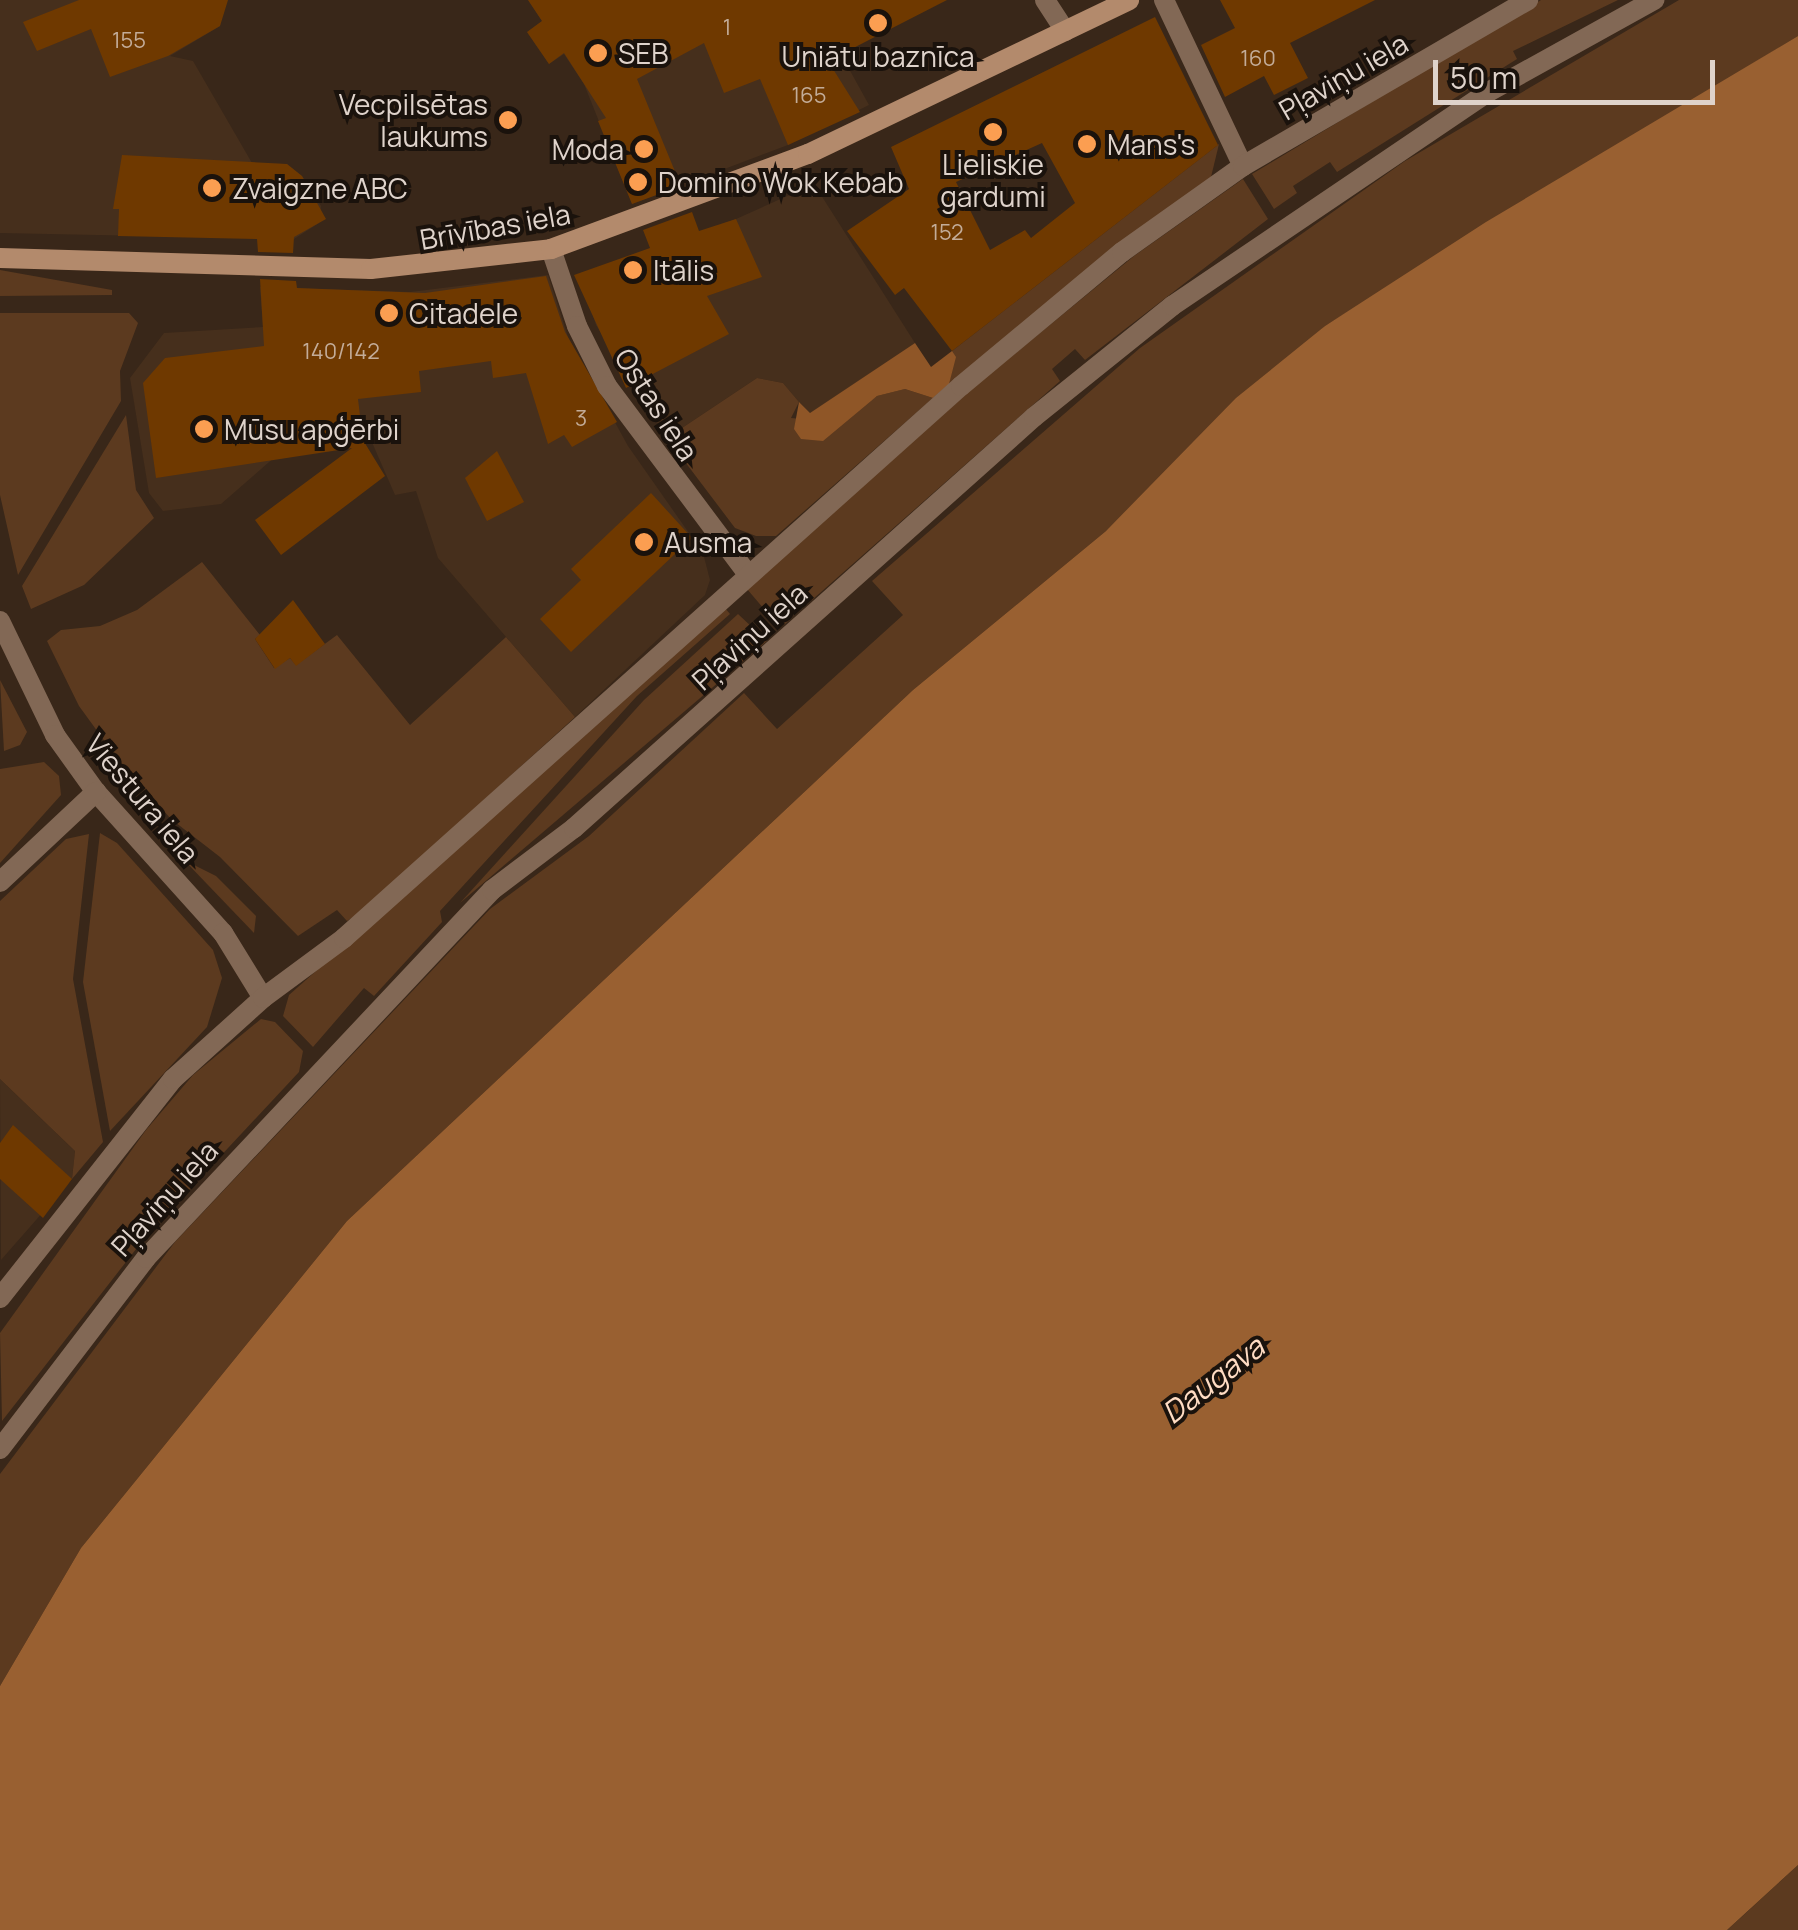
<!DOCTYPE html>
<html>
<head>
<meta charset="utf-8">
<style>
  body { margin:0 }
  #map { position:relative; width:1798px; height:1930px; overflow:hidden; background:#392719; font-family:Manrope,sans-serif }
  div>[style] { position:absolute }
  .built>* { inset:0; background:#462f1c }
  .green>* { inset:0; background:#5c3a1f }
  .forest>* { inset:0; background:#8f5627 }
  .water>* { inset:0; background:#996031 }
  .building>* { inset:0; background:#6f3900 }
  .street>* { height:20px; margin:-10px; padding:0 10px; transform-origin:10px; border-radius:10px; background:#826855 }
  .secondary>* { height:20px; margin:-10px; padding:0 10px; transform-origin:10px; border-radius:10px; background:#b38a6c }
  .dots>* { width:28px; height:28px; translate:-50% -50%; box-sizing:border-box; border:5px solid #1a120c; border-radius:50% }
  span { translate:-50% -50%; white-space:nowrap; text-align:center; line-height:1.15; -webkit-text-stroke:8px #1a120c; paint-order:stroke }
  .number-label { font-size:22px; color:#c3ac98 }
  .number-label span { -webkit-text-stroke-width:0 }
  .poi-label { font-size:28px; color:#dfd3cb }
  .left { translate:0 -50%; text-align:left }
  .right { translate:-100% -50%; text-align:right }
  .street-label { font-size:28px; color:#dfd3cb }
  .water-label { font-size:30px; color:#ffdcc3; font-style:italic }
  .scale { position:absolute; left:1433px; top:60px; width:282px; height:45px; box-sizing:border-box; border:5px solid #dfd3cb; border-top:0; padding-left:12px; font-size:30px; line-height:35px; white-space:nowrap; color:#dfd3cb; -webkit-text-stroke:8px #1a120c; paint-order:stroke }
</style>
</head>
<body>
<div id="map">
  <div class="built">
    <i style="clip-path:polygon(0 0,223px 0,220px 26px,170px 56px,193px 61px,252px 163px,287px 164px,302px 176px,321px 206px,319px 223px,294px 239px,0 233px)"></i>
    <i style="clip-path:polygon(528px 0,811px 0,869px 105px,788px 145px,632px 204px,584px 84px,564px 54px,549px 64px,527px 32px,542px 21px)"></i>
    <i style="clip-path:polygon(814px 184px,915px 343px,809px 414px,783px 383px,757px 378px,667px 438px,596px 325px,579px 274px,736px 219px)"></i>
    <i style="clip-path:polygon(548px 275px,568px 337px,628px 446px,703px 553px,710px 580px,705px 595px,575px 717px,438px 558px,416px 491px,395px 495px,360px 415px,327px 420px,293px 441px,221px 504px,163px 511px,149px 493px,130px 378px,164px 333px,263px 327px,260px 287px,410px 292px)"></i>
    <i style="clip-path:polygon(0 1079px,75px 1151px,72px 1179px,1px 1260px)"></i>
  </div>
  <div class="green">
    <i style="clip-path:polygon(1541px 0,1618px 0,1513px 51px,1517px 59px,1337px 172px,1330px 162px,1293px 186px,1297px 193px,1274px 209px,1252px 174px)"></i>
    <i style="clip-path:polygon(1679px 0,1798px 0,1798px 36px,1325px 326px,1106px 531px,913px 690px,347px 1221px,81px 1548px,0 1686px,0 1474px,175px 1242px,490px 909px,589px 836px,744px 693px,777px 729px,903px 615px,872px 581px,1140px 348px,1405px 161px)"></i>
    <i style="clip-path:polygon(1219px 144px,1211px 177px,949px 384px,952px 351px)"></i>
    <i style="clip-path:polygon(1243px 179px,1268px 219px,1085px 360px,1075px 349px,1052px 369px,1060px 381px,812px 600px,803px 589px,781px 607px,790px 620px,780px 628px,747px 589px,973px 388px,1134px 256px)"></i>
    <i style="clip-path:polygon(0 270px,112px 290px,112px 295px,0 296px)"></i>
    <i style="clip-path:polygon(129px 313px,138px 323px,120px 371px,121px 401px,18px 575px,0 495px,0 313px)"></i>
    <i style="clip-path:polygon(757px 378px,783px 383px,799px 402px,791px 418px,839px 422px,877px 396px,905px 389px,933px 398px,776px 536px,756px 536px,735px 528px,667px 438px)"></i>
    <i style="clip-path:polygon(126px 415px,136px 490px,154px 518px,84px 585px,31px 609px,22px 586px)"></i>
    <i style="clip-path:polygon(202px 562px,260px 635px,255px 639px,274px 668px,290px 658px,296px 665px,337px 635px,410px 725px,506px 637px,575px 717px,361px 912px,347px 921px,337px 910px,298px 936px,220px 857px,171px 819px,119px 761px,79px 706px,47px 641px,61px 630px,100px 626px,137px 610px)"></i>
    <i style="clip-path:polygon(725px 608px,730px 614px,637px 696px,440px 911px,442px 922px,374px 996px,364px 988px,313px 1047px,283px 1016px,289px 995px)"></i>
    <i style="clip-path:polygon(738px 614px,767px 641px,460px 903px,644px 700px)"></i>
    <i style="clip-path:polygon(0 680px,27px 732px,20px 745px,4px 751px)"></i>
    <i style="clip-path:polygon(44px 762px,59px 776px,61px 795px,0 863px,0 769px)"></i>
    <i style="clip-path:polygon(100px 833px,117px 843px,213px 950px,222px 978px,207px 1027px,110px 1131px,83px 982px)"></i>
    <i style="clip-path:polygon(89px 834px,73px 979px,103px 1142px,72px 1179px,75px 1151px,0 1079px,0 901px,66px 839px)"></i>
    <i style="clip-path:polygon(184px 860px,216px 876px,256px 916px,254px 933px)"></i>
    <i style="clip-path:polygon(261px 1019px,275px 1022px,303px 1051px,299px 1072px,147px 1235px,2px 1421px,0 1333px,146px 1130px,193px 1075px)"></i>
    <i style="clip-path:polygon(1798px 1865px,1798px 1930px,1727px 1930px,1747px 1912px)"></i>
  </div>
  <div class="forest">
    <i style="clip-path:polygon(915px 343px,931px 367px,952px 351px,956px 357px,949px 384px,933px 398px,905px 389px,877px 396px,823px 441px,801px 439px,794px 429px,799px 402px,810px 413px)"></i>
  </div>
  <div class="water">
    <i style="clip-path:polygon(1798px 36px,1798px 1865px,1727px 1930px,0 1930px,0 1686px,81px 1548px,347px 1221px,913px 690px,1106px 531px,1236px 398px,1325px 326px,1486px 222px)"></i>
  </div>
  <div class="building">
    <i style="clip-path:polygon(79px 0,228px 0,220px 26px,168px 56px,110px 77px,91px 29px,37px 51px,23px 22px)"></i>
    <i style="clip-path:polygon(528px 0,947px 0,828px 61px,860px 112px,788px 145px,760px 79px,724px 93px,704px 43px,637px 79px,681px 186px,632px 204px,598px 121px,606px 118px,564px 53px,549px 64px,527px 32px,542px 21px)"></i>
    <i style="clip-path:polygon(1220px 0,1375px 0,1290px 43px,1308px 78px,1274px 95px,1264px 76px,1225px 97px,1201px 45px,1235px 28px)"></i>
    <i style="clip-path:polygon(evenodd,1155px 17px,1218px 145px,952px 351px,904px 288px,895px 295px,847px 231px,909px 189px,891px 147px,1155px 17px,1042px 143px,1075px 203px,1031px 238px,1025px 230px,990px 250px,956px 182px,1042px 143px)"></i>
    <i style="clip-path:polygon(122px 155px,287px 164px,302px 176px,326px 219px,294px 237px,293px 253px,258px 252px,257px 239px,118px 236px,119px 209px,113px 209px)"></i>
    <i style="clip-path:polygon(692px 212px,699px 231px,736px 219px,762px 277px,707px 296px,729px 334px,626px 388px,574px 275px,650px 248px,643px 230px)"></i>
    <i style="clip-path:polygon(546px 276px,565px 332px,617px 422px,572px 447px,564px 435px,548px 444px,526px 373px,493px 378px,491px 361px,419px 371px,421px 392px,358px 399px,363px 440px,385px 476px,281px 555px,255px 520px,352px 448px,156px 478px,143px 383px,165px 358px,264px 346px,260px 279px,296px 281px,297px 288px,425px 293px)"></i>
    <i style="clip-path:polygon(497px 451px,524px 502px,487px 521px,465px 478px)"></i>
    <i style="clip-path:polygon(651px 493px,692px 538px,571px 652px,540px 619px,581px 580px,571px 569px)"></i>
    <i style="clip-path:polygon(293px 600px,325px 644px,296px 666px,290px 658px,275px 669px,255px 639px)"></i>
    <i style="clip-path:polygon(13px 1125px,72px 1179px,43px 1218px,0 1179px,0 1143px)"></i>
  </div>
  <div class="street">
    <i style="left:1045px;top:0;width:37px;rotate:57deg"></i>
    <i style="left:1164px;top:0;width:184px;rotate:64.6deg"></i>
    <i style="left:551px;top:249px;width:81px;rotate:71.3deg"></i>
    <i style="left:577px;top:326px;width:67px;rotate:63.4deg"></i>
    <i style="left:607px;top:386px;width:232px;rotate:53.2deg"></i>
    <i style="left:0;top:621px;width:127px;rotate:64.2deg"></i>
    <i style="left:55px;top:735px;width:70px;rotate:54.3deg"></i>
    <i style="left:96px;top:792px;width:190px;rotate:48deg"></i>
    <i style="left:223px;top:933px;width:76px;rotate:58.4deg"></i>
    <i style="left:0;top:882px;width:132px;rotate:-43.2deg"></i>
    <i style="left:0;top:1298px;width:279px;rotate:-51.7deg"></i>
    <i style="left:173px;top:1079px;width:121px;rotate:-42deg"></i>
    <i style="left:263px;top:998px;width:101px;rotate:-36.5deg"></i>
    <i style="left:344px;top:938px;width:828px;rotate:-41.82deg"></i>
    <i style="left:961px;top:386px;width:209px;rotate:-39.8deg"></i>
    <i style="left:1122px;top:252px;width:148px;rotate:-35.4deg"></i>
    <i style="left:1243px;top:166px;width:330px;rotate:-30.2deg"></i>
    <i style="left:0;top:1449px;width:240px;rotate:-52.6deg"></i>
    <i style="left:146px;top:1258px;width:505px;rotate:-46.76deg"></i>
    <i style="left:492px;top:890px;width:103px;rotate:-37.1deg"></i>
    <i style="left:574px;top:828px;width:617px;rotate:-41.78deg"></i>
    <i style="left:1034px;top:417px;width:177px;rotate:-38.8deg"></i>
    <i style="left:1172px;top:306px;width:384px;rotate:-34.1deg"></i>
    <i style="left:1490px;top:91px;width:188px;rotate:-29deg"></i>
  </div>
  <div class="secondary">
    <i style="left:0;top:258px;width:371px;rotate:1.7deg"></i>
    <i style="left:371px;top:269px;width:181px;rotate:-6.3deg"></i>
    <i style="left:551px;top:249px;width:274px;rotate:-20.3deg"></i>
    <i style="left:808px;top:154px;width:356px;rotate:-25.6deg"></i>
  </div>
  <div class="dots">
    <i style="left:878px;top:23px;background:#fb9e51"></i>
    <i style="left:598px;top:53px;background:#fb9e51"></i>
    <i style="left:508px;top:120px;background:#fb9e51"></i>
    <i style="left:993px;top:132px;background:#fb9e51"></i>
    <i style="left:1087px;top:144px;background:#fb9e51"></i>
    <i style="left:644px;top:149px;background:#fb9e51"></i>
    <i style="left:638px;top:182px;background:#fb9e51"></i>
    <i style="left:212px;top:188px;background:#fb9e51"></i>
    <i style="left:633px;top:270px;background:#fb9e51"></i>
    <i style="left:389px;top:313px;background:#fb9e51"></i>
    <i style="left:204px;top:429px;background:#fb9e51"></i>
    <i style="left:644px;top:542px;background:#fb9e51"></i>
  </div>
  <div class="number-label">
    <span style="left:727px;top:28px">1</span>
    <span style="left:129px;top:41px">155</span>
    <span style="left:1258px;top:59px">160</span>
    <span style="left:809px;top:96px">165</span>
    <span style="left:947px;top:233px">152</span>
    <span style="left:341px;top:352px">140/142</span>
    <span style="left:581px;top:419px">3</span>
  </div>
  <div class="poi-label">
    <span class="left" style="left:618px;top:53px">SEB</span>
    <span style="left:878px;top:56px">Uniātu baznīca</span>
    <span class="right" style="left:488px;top:120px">Vecpilsētas<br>laukums</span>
    <span class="left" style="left:1107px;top:144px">Mans's</span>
    <span class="right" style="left:624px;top:149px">Moda</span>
    <span style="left:993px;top:180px">Lieliskie<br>gardumi</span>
    <span class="left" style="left:658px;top:182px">Domino Wok Kebab</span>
    <span class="left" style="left:232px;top:188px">Zvaigzne ABC</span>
    <span class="left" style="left:653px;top:270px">Itālis</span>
    <span class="left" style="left:409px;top:313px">Citadele</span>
    <span class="left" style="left:224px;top:429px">Mūsu apģērbi</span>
    <span class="left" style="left:664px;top:542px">Ausma</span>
  </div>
  <div class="street-label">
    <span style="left:1343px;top:76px;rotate:-30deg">Pļaviņu iela</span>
    <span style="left:495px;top:226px;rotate:-10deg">Brīvības iela</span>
    <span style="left:657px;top:404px;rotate:57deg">Ostas iela</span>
    <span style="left:749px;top:636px;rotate:-42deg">Pļaviņu iela</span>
    <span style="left:143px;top:798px;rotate:50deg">Viestura iela</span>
    <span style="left:164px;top:1198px;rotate:-48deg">Pļaviņu iela</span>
  </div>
  <div class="water-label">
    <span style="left:1213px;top:1380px;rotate:-38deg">Daugava</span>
  </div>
  <div class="scale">50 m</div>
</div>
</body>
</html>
